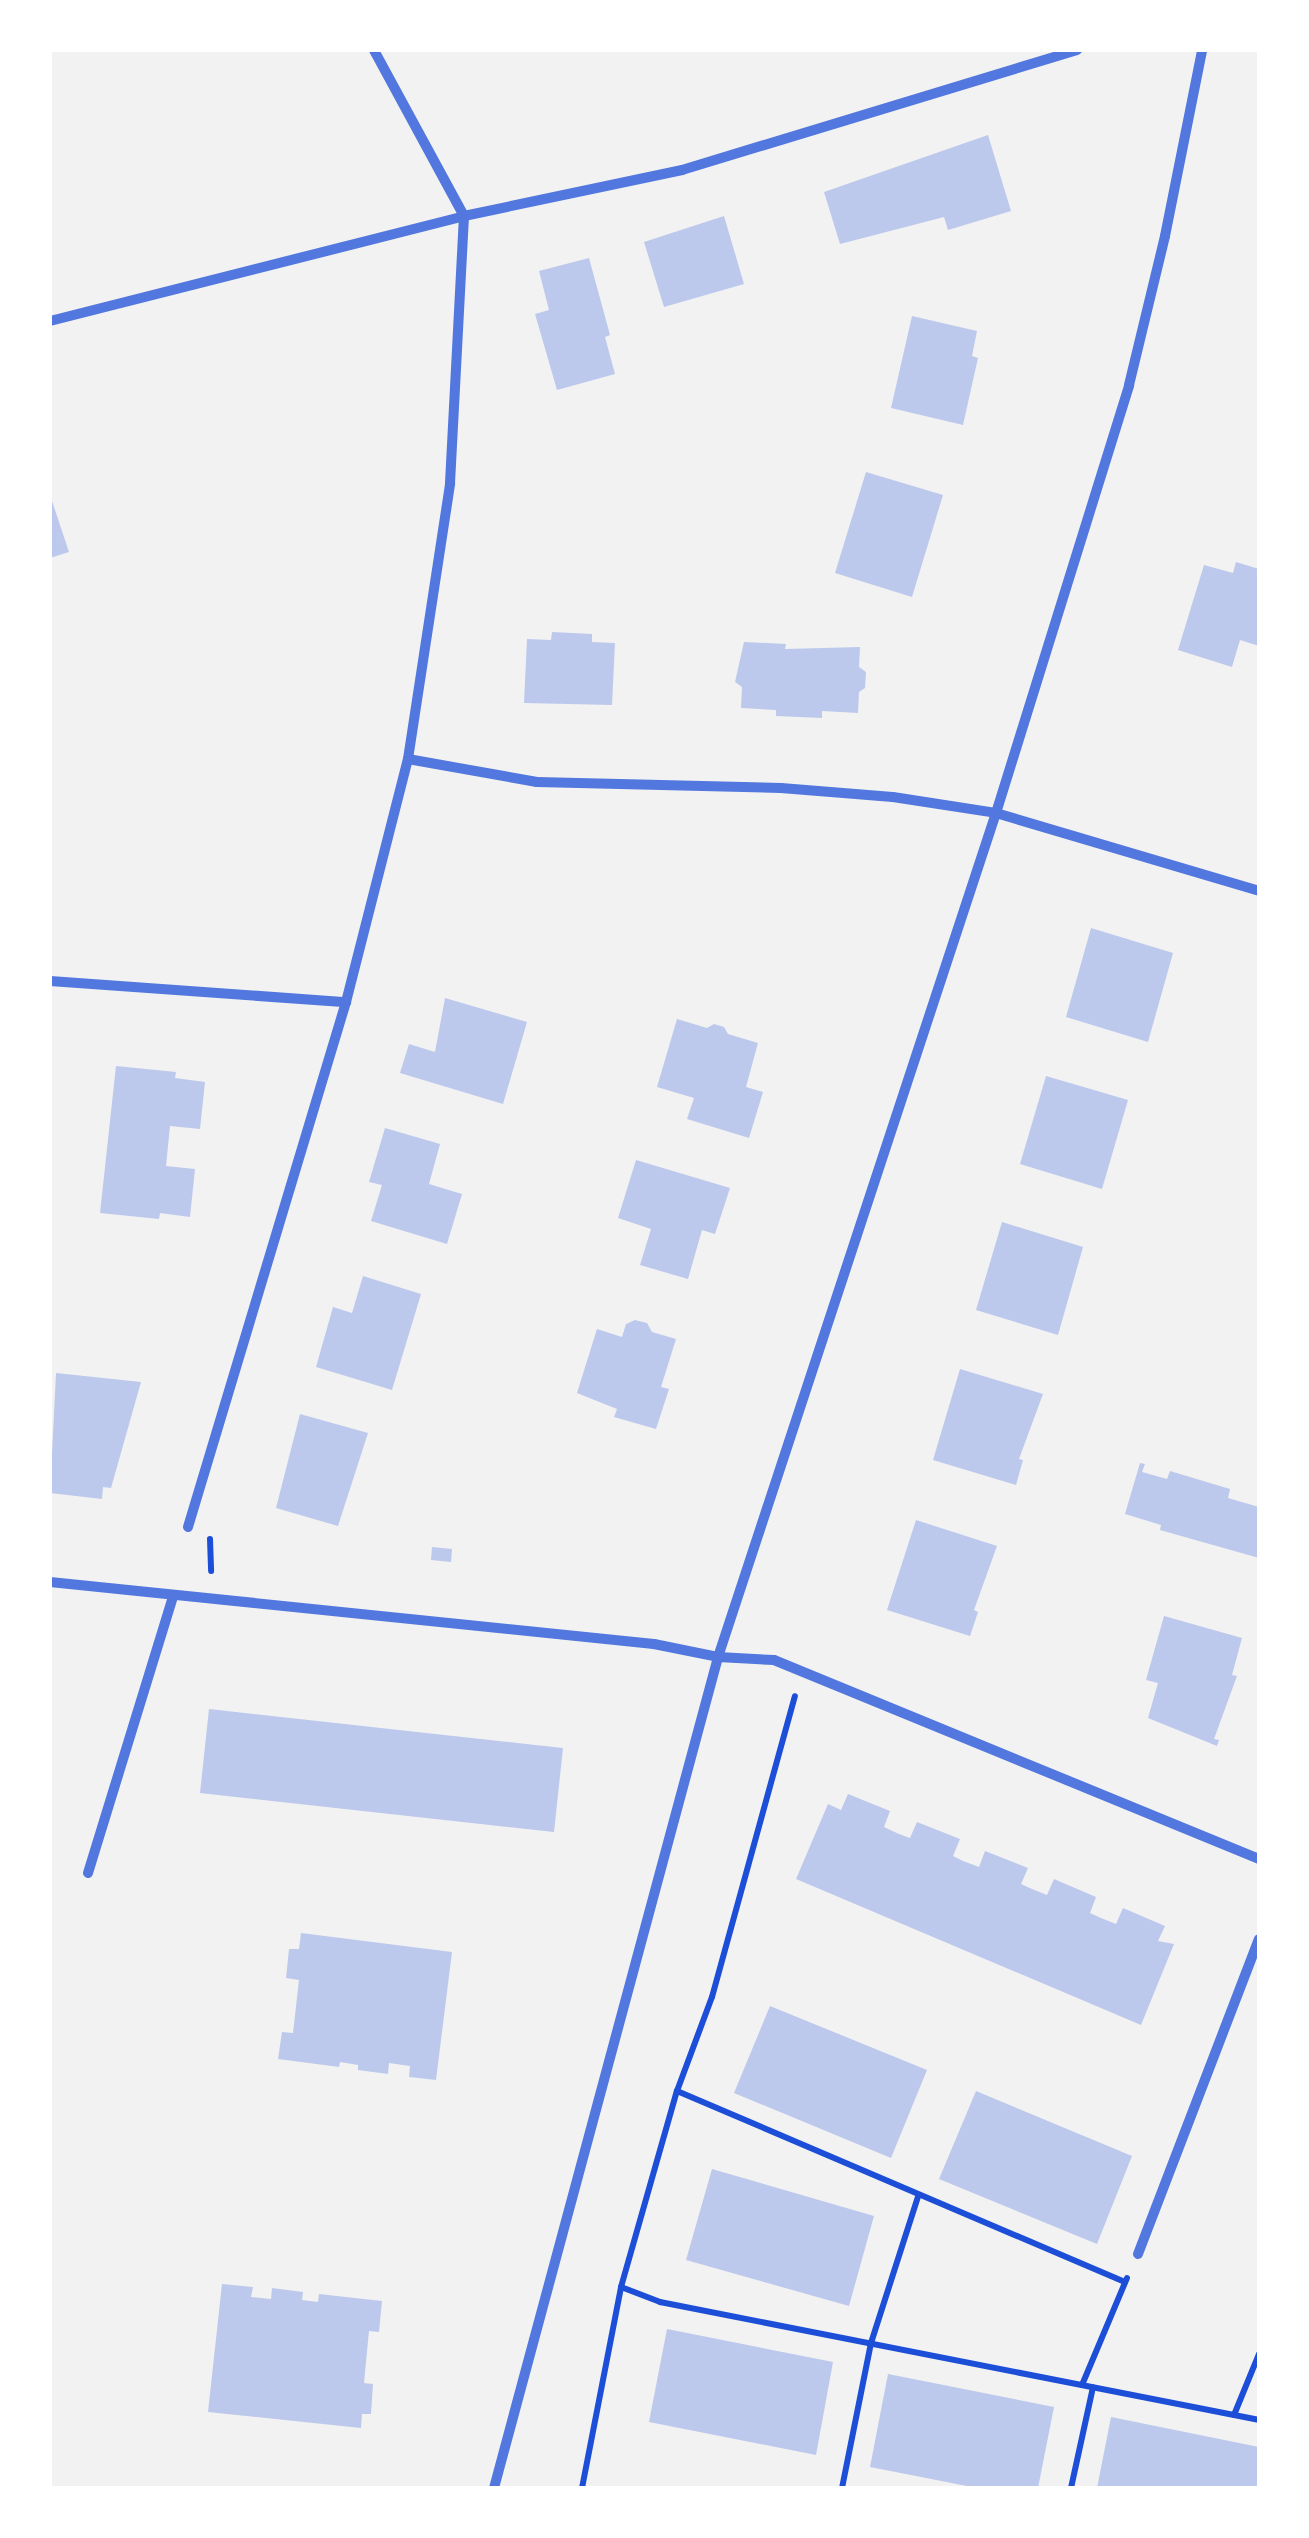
<!DOCTYPE html>
<html>
<head>
<meta charset="utf-8">
<style>
  body { margin:0 }
  #map { position:relative; width:1309px; height:2538px; overflow:hidden; background:#f2f2f2; font-family:Literata,serif }
  div>[style] { position:absolute }
  .building>* { inset:0; background:#bdc9ec }
  .path>* { height:6px; margin:-3px; padding:0 3px; transform-origin:3px; border-radius:3px; background:#1d4ed8 }
  .minor>* { height:10px; margin:-5px; padding:0 5px; transform-origin:5px; border-radius:5px; background:#5277de }
  span { translate:-50% -50%; white-space:nowrap; text-align:center; line-height:1.15; -webkit-text-stroke:8px #fff; paint-order:stroke }
  .frame { position:absolute; inset:0; border:52px solid #fff; pointer-events:none }
</style>
</head>
<body>
<div id="map">
  <div class="building">
    <i style="clip-path:polygon(988px 135px,1011px 211px,948px 230px,944px 217px,840px 244px,824px 192px)"></i>
    <i style="clip-path:polygon(724px 216px,744px 284px,664px 307px,644px 242px)"></i>
    <i style="clip-path:polygon(589px 258px,610px 335px,605px 337px,615px 374px,557px 390px,535px 314px,549px 310px,539px 271px)"></i>
    <i style="clip-path:polygon(912px 316px,977px 331px,972px 356px,978px 358px,963px 425px,891px 408px)"></i>
    <i style="clip-path:polygon(866px 472px,943px 495px,912px 597px,835px 573px)"></i>
    <i style="clip-path:polygon(50px 495px,69px 552px,50px 558px)"></i>
    <i style="clip-path:polygon(1236px 562px,1259px 569px,1259px 646px,1240px 640px,1232px 667px,1178px 650px,1204px 565px,1233px 573px)"></i>
    <i style="clip-path:polygon(552px 632px,592px 634px,592px 642px,615px 643px,612px 705px,524px 703px,527px 639px,551px 640px)"></i>
    <i style="clip-path:polygon(744px 642px,786px 644px,785px 649px,860px 647px,859px 667px,866px 672px,865px 688px,859px 692px,858px 713px,822px 711px,822px 718px,776px 716px,776px 710px,741px 708px,742px 687px,735px 682px)"></i>
    <i style="clip-path:polygon(1091px 928px,1173px 953px,1148px 1042px,1066px 1017px)"></i>
    <i style="clip-path:polygon(445px 998px,527px 1022px,503px 1104px,400px 1073px,409px 1044px,435px 1052px)"></i>
    <i style="clip-path:polygon(677px 1019px,707px 1028px,714px 1024px,724px 1027px,728px 1034px,758px 1043px,746px 1087px,763px 1092px,749px 1138px,687px 1119px,694px 1098px,657px 1087px)"></i>
    <i style="clip-path:polygon(116px 1066px,176px 1072px,175px 1078px,205px 1082px,200px 1129px,170px 1126px,166px 1166px,195px 1169px,190px 1217px,160px 1213px,159px 1219px,100px 1213px)"></i>
    <i style="clip-path:polygon(1046px 1076px,1128px 1100px,1102px 1189px,1020px 1164px)"></i>
    <i style="clip-path:polygon(385px 1128px,440px 1144px,429px 1184px,462px 1194px,447px 1244px,371px 1221px,382px 1185px,369px 1182px)"></i>
    <i style="clip-path:polygon(636px 1160px,730px 1188px,715px 1234px,702px 1230px,688px 1279px,640px 1265px,651px 1229px,618px 1218px)"></i>
    <i style="clip-path:polygon(1002px 1222px,1083px 1247px,1058px 1335px,976px 1310px)"></i>
    <i style="clip-path:polygon(363px 1276px,421px 1294px,392px 1390px,316px 1367px,333px 1307px,352px 1313px)"></i>
    <i style="clip-path:polygon(635px 1320px,647px 1323px,652px 1332px,676px 1339px,661px 1387px,669px 1389px,656px 1429px,614px 1417px,617px 1409px,577px 1393px,597px 1329px,622px 1337px,626px 1324px)"></i>
    <i style="clip-path:polygon(960px 1369px,1043px 1394px,1019px 1459px,1023px 1460px,1016px 1485px,933px 1460px)"></i>
    <i style="clip-path:polygon(56px 1373px,141px 1382px,111px 1488px,103px 1487px,102px 1499px,50px 1493px)"></i>
    <i style="clip-path:polygon(300px 1414px,368px 1433px,338px 1526px,276px 1508px)"></i>
    <i style="clip-path:polygon(1140px 1463px,1145px 1464px,1142px 1472px,1167px 1479px,1170px 1471px,1230px 1489px,1228px 1498px,1259px 1507px,1259px 1558px,1160px 1530px,1161px 1525px,1125px 1514px)"></i>
    <i style="clip-path:polygon(916px 1520px,997px 1546px,974px 1610px,978px 1612px,970px 1636px,887px 1610px)"></i>
    <i style="clip-path:polygon(432px 1547px,452px 1549px,451px 1562px,431px 1560px)"></i>
    <i style="clip-path:polygon(1164px 1616px,1242px 1638px,1232px 1675px,1237px 1676px,1214px 1739px,1219px 1740px,1217px 1746px,1148px 1718px,1158px 1683px,1146px 1680px)"></i>
    <i style="clip-path:polygon(209px 1709px,563px 1748px,554px 1832px,200px 1793px)"></i>
    <i style="clip-path:polygon(848px 1794px,890px 1811px,884px 1827px,899px 1834px,910px 1838px,917px 1822px,960px 1839px,953px 1856px,963px 1861px,979px 1867px,985px 1851px,1028px 1868px,1021px 1884px,1032px 1889px,1047px 1895px,1054px 1879px,1096px 1897px,1090px 1913px,1101px 1918px,1116px 1924px,1123px 1908px,1165px 1926px,1158px 1941px,1174px 1944px,1141px 2025px,796px 1879px,828px 1804px,841px 1810px)"></i>
    <i style="clip-path:polygon(301px 1933px,452px 1952px,436px 2080px,409px 2077px,410px 2066px,389px 2063px,388px 2074px,358px 2070px,358px 2065px,340px 2062px,339px 2067px,278px 2059px,282px 2032px,293px 2033px,299px 1980px,286px 1978px,289px 1949px,299px 1949px)"></i>
    <i style="clip-path:polygon(770px 2006px,927px 2070px,891px 2158px,734px 2093px)"></i>
    <i style="clip-path:polygon(976px 2091px,1132px 2156px,1097px 2244px,939px 2179px)"></i>
    <i style="clip-path:polygon(712px 2169px,874px 2216px,849px 2306px,686px 2260px)"></i>
    <i style="clip-path:polygon(222px 2284px,253px 2287px,251px 2297px,271px 2299px,272px 2288px,303px 2292px,302px 2300px,318px 2302px,319px 2294px,382px 2301px,379px 2332px,369px 2331px,364px 2383px,373px 2384px,371px 2414px,362px 2414px,361px 2428px,208px 2412px)"></i>
    <i style="clip-path:polygon(667px 2329px,833px 2362px,816px 2455px,649px 2422px)"></i>
    <i style="clip-path:polygon(888px 2374px,1054px 2407px,1038px 2488px,977px 2488px,870px 2467px)"></i>
    <i style="clip-path:polygon(1111px 2417px,1259px 2447px,1259px 2488px,1097px 2488px)"></i>
  </div>
  <div class="path">
    <i style="left:210px;top:1539px;width:32px;rotate:88deg"></i>
    <i style="left:677px;top:2091px;width:487px;rotate:23.1deg"></i>
    <i style="left:621px;top:2287px;width:42px;rotate:21deg"></i>
    <i style="left:660px;top:2302px;width:611px;rotate:11.14deg"></i>
    <i style="left:1082px;top:2385px;width:116px;rotate:-67.2deg"></i>
    <i style="left:1234px;top:2415px;width:66px;rotate:-67.7deg"></i>
    <i style="left:582px;top:2488px;width:205px;rotate:-79deg"></i>
    <i style="left:621px;top:2287px;width:204px;rotate:-74.1deg"></i>
    <i style="left:677px;top:2091px;width:100px;rotate:-69.6deg"></i>
    <i style="left:712px;top:1997px;width:312px;rotate:-74.6deg"></i>
    <i style="left:842px;top:2488px;width:148px;rotate:-78.7deg"></i>
    <i style="left:871px;top:2343px;width:153px;rotate:-72.2deg"></i>
    <i style="left:1071px;top:2488px;width:103px;rotate:-77.7deg"></i>
  </div>
  <div class="minor">
    <i style="left:50px;top:321px;width:427px;rotate:-14.2deg"></i>
    <i style="left:464px;top:216px;width:223px;rotate:-11.9deg"></i>
    <i style="left:682px;top:170px;width:413px;rotate:-16.9deg"></i>
    <i style="left:408px;top:759px;width:131px;rotate:10.1deg"></i>
    <i style="left:537px;top:782px;width:244px;rotate:1.4deg"></i>
    <i style="left:781px;top:788px;width:112px;rotate:4.6deg"></i>
    <i style="left:893px;top:797px;width:104px;rotate:8.8deg"></i>
    <i style="left:996px;top:813px;width:274px;rotate:16.5deg"></i>
    <i style="left:50px;top:981px;width:297px;rotate:4.1deg"></i>
    <i style="left:188px;top:1527px;width:548px;rotate:-73.25deg"></i>
    <i style="left:346px;top:1002px;width:251px;rotate:-75.7deg"></i>
    <i style="left:408px;top:759px;width:279px;rotate:-81.3deg"></i>
    <i style="left:450px;top:483px;width:267px;rotate:-87deg"></i>
    <i style="left:464px;top:216px;width:189px;rotate:-118.5deg"></i>
    <i style="left:50px;top:1582px;width:607px;rotate:5.86deg"></i>
    <i style="left:654px;top:1644px;width:65px;rotate:11.5deg"></i>
    <i style="left:718px;top:1657px;width:56px;rotate:3.1deg"></i>
    <i style="left:774px;top:1660px;width:524px;rotate:22.31deg"></i>
    <i style="left:88px;top:1873px;width:290px;rotate:-72.9deg"></i>
    <i style="left:1138px;top:2254px;width:337px;rotate:-69deg"></i>
    <i style="left:494px;top:2488px;width:861px;rotate:-74.91deg"></i>
    <i style="left:718px;top:1657px;width:889px;rotate:-71.77deg"></i>
    <i style="left:996px;top:813px;width:448px;rotate:-72.7deg"></i>
    <i style="left:1129px;top:385px;width:153px;rotate:-76.4deg"></i>
    <i style="left:1165px;top:236px;width:190px;rotate:-78.7deg"></i>
  </div>
  <div class="frame"></div>
</div>
</body>
</html>
